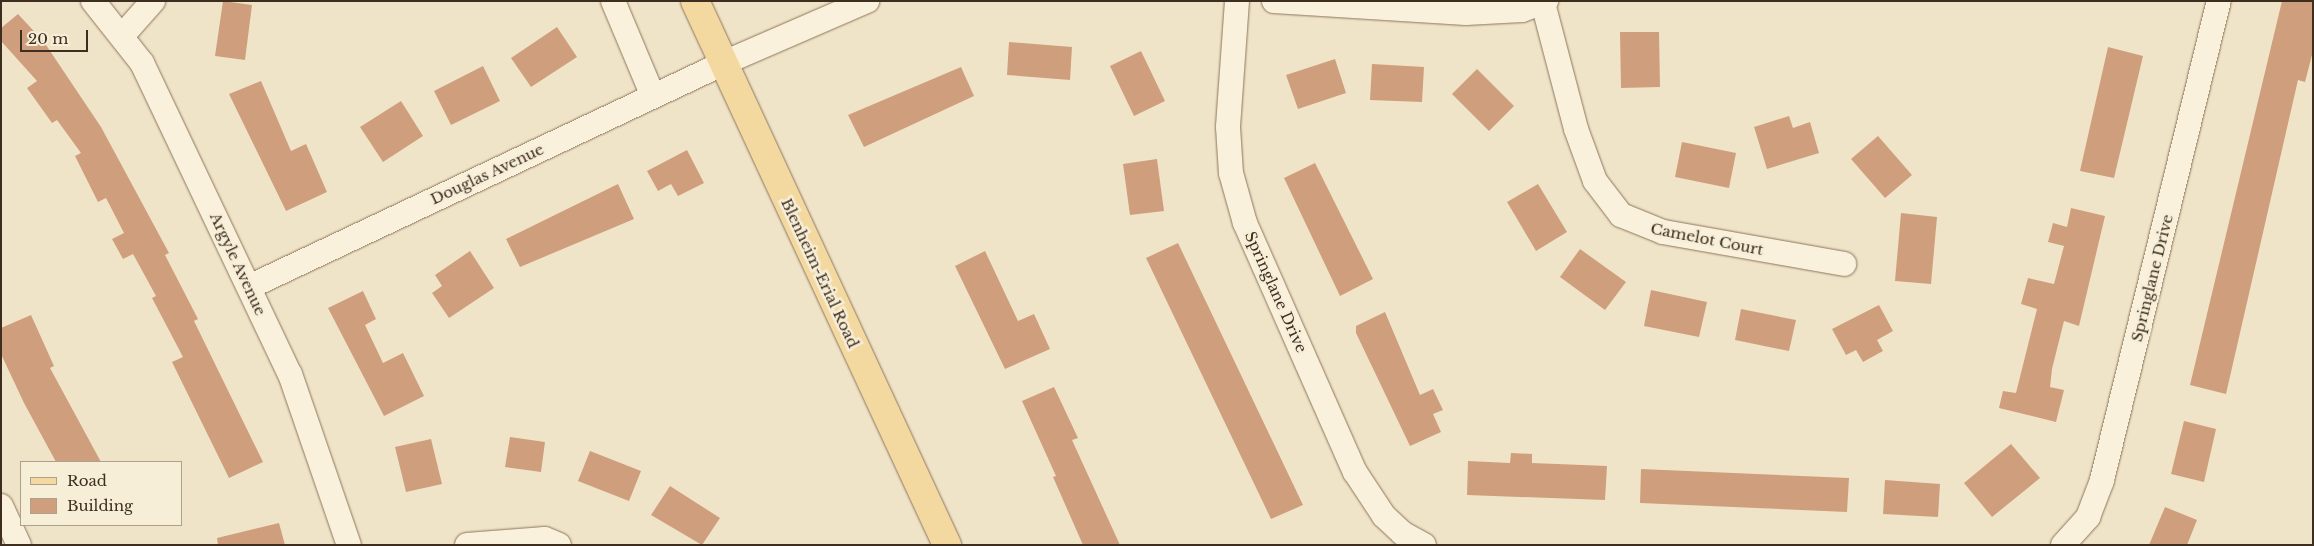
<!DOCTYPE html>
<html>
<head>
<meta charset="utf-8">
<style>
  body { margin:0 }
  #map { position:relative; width:2314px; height:546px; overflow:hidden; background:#f0e4c8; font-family:"Libre Baskerville",serif }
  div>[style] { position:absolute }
  .building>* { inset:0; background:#cf9f7d }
  .roads { filter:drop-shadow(0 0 1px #8d765c) drop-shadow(0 0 1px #8d765c) }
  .minor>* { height:24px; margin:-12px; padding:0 12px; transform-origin:12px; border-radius:12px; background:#faf1dc }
  .major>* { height:28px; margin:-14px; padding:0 14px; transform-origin:14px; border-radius:14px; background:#f3d9a0 }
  span { translate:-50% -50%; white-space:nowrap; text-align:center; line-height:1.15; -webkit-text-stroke:5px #f7eed8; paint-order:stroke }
  .street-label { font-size:15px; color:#3d2e20 }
  .frame { position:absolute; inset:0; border:2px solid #3d2e20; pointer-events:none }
  .legend { position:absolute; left:20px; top:461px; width:162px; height:65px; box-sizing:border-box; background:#f7eed8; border:1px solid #ada18e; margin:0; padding:6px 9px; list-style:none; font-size:15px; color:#3d2e20 }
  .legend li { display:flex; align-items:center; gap:10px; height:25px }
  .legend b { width:25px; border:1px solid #ada18e }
  .scale { position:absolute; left:20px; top:30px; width:68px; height:22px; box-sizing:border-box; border:2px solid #3d2e20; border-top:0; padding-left:6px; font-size:15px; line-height:18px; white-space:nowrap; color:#3d2e20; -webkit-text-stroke:4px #f7eed8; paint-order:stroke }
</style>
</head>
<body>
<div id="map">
  <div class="building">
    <i style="clip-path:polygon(223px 1px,252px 5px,245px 60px,215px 56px)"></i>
    <i style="clip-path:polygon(2282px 1px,2313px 1px,2313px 51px,2305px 82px,2298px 80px,2226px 394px,2190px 385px)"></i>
    <i style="clip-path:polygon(18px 14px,44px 42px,101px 127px,169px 253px,165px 255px,198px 319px,194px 321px,263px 462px,229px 478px,172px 362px,183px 357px,152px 298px,156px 296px,133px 254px,123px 259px,112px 239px,124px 233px,106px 198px,98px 202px,75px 156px,81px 153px,57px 120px,52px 123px,27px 88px,37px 81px,1px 41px,1px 28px)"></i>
    <i style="clip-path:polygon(557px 27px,577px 57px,531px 87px,511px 58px)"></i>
    <i style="clip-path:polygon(1620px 32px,1659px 32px,1660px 87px,1621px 88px)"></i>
    <i style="clip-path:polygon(1009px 42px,1072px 47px,1070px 80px,1007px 75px)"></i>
    <i style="clip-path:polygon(2108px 47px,2143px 56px,2114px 178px,2080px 171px)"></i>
    <i style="clip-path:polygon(1141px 51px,1165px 101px,1134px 116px,1110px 66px)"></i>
    <i style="clip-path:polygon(1335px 59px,1346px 93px,1298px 109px,1286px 75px)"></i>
    <i style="clip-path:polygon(1372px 64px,1424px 67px,1422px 102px,1370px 100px)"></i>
    <i style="clip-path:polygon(483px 66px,500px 101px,451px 125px,434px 91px)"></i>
    <i style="clip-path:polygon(961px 67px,974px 96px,864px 147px,848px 115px)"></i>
    <i style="clip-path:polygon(1477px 69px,1514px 106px,1489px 131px,1452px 94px)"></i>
    <i style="clip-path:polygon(261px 81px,291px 151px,306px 144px,327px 192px,286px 211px,229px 94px)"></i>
    <i style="clip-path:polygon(401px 101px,423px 136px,383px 162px,360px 127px)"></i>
    <i style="clip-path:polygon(1789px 116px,1793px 128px,1810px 122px,1819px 153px,1767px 169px,1754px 127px)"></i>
    <i style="clip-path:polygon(1878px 136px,1912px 175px,1885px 198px,1851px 159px)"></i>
    <i style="clip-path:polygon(1682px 142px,1736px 153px,1729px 188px,1675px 177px)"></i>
    <i style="clip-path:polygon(687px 150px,704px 183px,678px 196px,671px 184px,658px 191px,647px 171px)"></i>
    <i style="clip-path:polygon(1157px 159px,1164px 211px,1130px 215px,1123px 164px)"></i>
    <i style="clip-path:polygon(1315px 163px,1373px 279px,1340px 296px,1284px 178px)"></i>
    <i style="clip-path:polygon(618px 184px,634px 219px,520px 267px,506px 239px)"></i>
    <i style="clip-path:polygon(1538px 184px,1567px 232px,1536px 251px,1507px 202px)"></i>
    <i style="clip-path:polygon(2071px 208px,2105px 216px,2079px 326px,2064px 321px,2052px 369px,2050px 387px,2064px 390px,2056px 422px,1999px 408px,2003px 391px,2016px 393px,2037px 309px,2021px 304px,2028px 278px,2054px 284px,2064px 246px,2048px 242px,2053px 223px,2067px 227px)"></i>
    <i style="clip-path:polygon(1901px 213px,1937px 217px,1931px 284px,1895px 281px)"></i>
    <i style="clip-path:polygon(1178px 243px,1303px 505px,1271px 519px,1146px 258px)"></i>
    <i style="clip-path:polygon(1580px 249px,1626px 282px,1605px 310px,1560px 277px)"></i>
    <i style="clip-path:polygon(470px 251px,494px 288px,449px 318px,432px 293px,442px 286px,435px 275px)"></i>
    <i style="clip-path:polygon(985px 251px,1018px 321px,1034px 314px,1050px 349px,1005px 369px,955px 266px)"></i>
    <i style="clip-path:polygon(1651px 290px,1707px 302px,1699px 337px,1644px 326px)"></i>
    <i style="clip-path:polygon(363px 291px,376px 319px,365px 325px,383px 363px,403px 353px,424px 396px,384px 416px,328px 308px)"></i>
    <i style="clip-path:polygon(1879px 305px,1893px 331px,1877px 340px,1883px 351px,1863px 362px,1856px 350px,1846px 355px,1832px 329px)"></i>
    <i style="clip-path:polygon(1741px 309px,1796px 320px,1789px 351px,1735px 340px)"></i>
    <i style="clip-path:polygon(1385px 312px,1420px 395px,1433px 389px,1443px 410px,1433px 414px,1441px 432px,1410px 446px,1356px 333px,1356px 326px)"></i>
    <i style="clip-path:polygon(31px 315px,54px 366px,50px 368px,101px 462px,56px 462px,24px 403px,1px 354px,1px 328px)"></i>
    <i style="clip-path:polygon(1054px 387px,1078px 438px,1072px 440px,1120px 545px,1083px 545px,1053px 477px,1056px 476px,1022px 401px)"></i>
    <i style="clip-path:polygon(2184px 421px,2216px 429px,2204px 482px,2171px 474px)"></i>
    <i style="clip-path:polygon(510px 437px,545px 442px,541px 472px,505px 467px)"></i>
    <i style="clip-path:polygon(431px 439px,442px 484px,406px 492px,395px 447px)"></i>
    <i style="clip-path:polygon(2011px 444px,2040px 478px,1992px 517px,1964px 483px)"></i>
    <i style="clip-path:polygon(590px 451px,641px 471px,629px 501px,578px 481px)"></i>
    <i style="clip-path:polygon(1511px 453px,1532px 454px,1532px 463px,1607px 466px,1605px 500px,1467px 495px,1468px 461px,1510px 463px)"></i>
    <i style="clip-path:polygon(1641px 469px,1849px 478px,1847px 512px,1640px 503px)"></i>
    <i style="clip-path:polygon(1885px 480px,1940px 484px,1938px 517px,1883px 514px)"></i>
    <i style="clip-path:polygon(670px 486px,720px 518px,702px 545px,651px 515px)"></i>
    <i style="clip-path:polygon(2165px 507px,2197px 520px,2187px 545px,2149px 545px)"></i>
    <i style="clip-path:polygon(279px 523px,285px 545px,218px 545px,217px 538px)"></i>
  </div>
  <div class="roads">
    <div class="minor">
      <i style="left:93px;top:1px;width:79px;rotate:51.7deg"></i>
      <i style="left:142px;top:63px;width:344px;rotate:64.6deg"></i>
      <i style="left:290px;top:374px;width:181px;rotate:71deg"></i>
      <i style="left:613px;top:1px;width:103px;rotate:67.2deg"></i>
      <i style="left:1237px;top:1px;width:126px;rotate:94.1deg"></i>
      <i style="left:1228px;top:127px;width:46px;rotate:86.3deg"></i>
      <i style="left:1231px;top:173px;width:52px;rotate:74.4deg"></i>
      <i style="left:1245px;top:223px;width:272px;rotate:66.2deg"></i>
      <i style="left:1355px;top:472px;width:53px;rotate:56.6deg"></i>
      <i style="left:1384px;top:516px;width:25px;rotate:43deg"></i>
      <i style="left:1402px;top:533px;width:25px;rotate:29deg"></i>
      <i style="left:1274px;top:1px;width:192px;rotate:3.6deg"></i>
      <i style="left:1466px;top:13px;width:56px;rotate:-3.1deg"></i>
      <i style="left:1522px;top:10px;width:26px;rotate:-21deg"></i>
      <i style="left:1543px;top:3px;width:130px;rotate:75.3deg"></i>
      <i style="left:1576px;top:129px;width:55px;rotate:69.9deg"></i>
      <i style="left:1595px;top:181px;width:43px;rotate:52.6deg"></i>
      <i style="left:1621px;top:215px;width:45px;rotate:22deg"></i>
      <i style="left:1663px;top:232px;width:184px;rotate:10deg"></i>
      <i style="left:122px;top:36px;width:47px;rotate:-48.5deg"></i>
      <i style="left:249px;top:287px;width:527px;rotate:-25.25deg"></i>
      <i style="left:726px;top:62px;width:154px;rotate:-23.4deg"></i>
      <i style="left:1px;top:506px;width:43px;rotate:65.2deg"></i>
      <i style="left:467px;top:545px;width:78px;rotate:-4.4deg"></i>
      <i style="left:545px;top:539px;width:15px;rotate:23deg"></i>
      <i style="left:2063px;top:545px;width:38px;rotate:-48deg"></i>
      <i style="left:2088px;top:517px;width:40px;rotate:-69deg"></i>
      <i style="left:2102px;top:480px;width:493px;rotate:-76.3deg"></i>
    </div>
    <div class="major">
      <i style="left:695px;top:1px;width:600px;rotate:65.14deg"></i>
    </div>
  </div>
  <div class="street-label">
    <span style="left:487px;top:174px;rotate:-25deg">Douglas Avenue</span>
    <span style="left:1707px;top:239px;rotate:11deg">Camelot Court</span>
    <span style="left:238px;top:264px;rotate:65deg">Argyle Avenue</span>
    <span style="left:820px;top:273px;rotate:65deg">Blenheim-Erial Road</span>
    <span style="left:2152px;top:278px;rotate:-76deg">Springlane Drive</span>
    <span style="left:1276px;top:292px;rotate:66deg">Springlane Drive</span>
  </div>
  <div class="frame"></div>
  <ul class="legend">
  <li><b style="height:6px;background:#f3d9a0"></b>Road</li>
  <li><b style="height:14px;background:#cf9f7d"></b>Building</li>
  </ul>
  <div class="scale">20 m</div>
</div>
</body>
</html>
